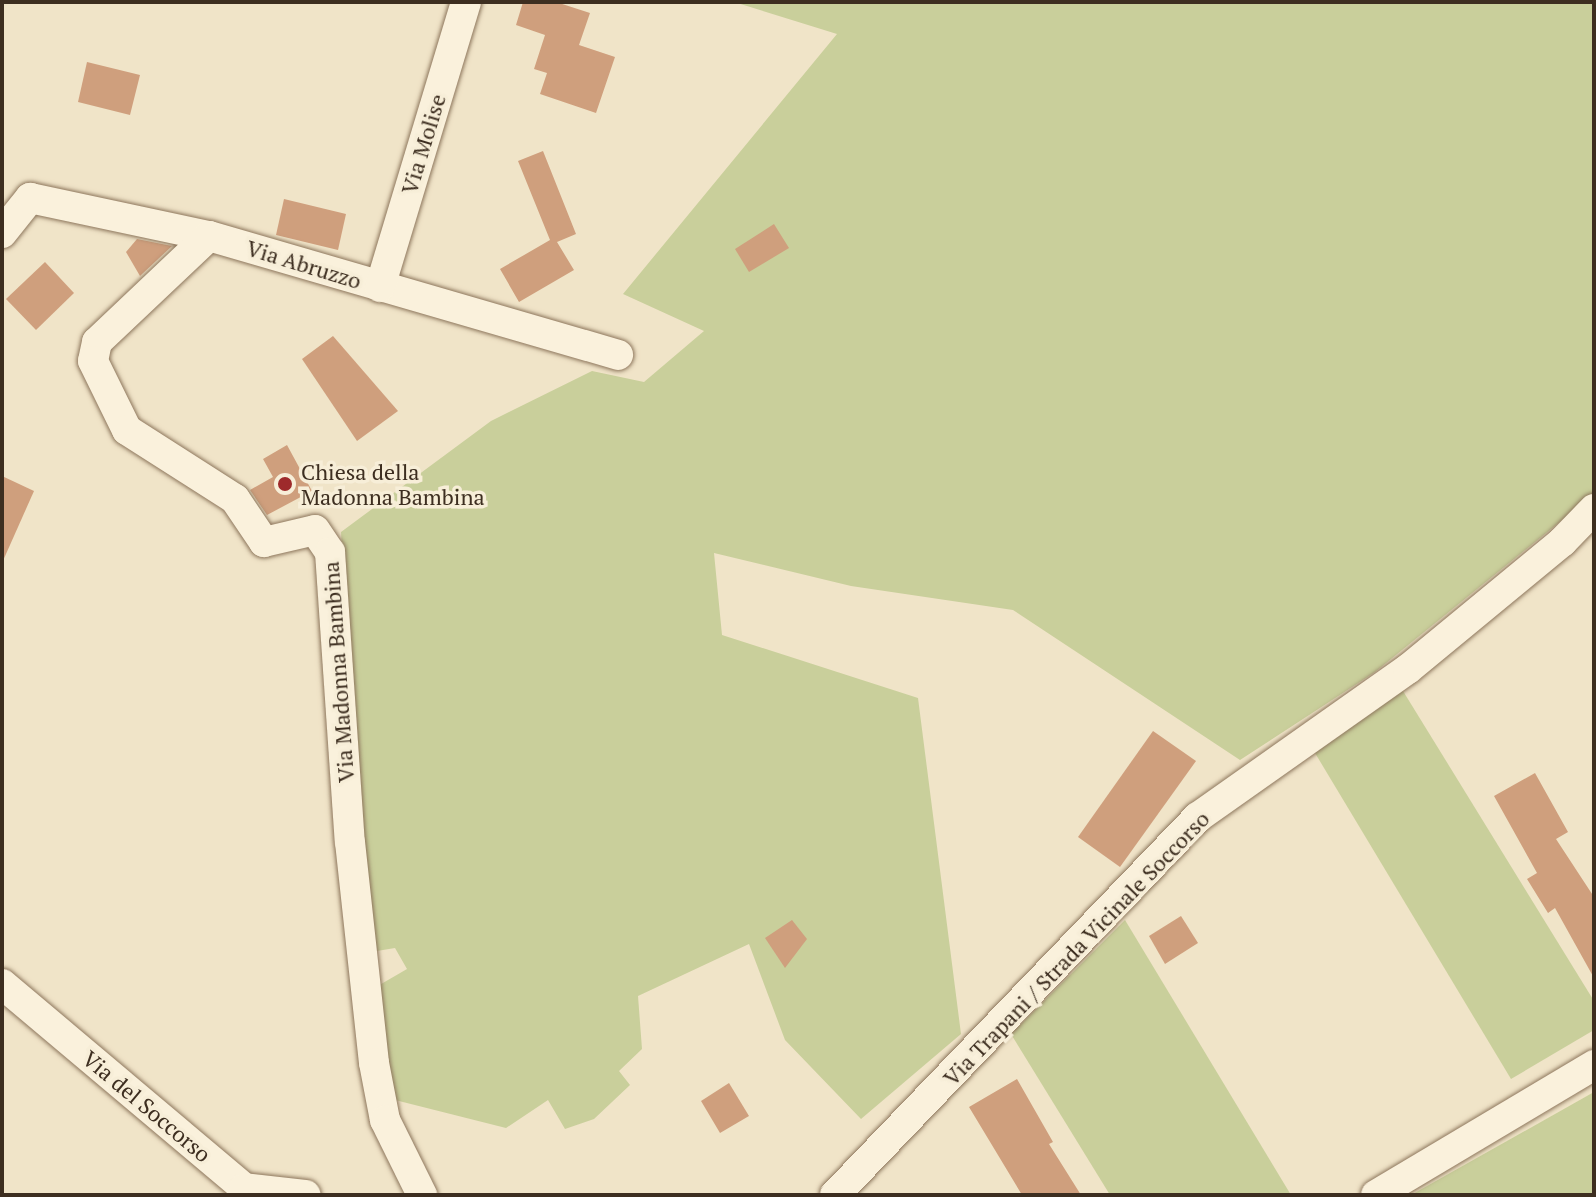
<!DOCTYPE html>
<html>
<head>
<meta charset="utf-8">
<style>
  body { margin:0 }
  #map { position:relative; width:1596px; height:1197px; overflow:hidden; background:#f0e4c8; font-family:"PT Serif",serif }
  div>[style] { position:absolute }
  .green>* { inset:0; background:#c9cf9b }
  .building>* { inset:0; background:#cf9f7d }
  .roads { filter:drop-shadow(0 0 2px #8d765c) drop-shadow(0 0 2px #8d765c) }
  .street>* { height:30px; margin:-15px; padding:0 15px; transform-origin:15px; border-radius:15px; background:#faf1dc }
  .dots>* { width:22px; height:22px; translate:-50% -50%; box-sizing:border-box; border:4px solid #f7eed8; border-radius:50% }
  span { translate:-50% -50%; white-space:nowrap; text-align:center; line-height:1.15; -webkit-text-stroke:7px #f7eed8; paint-order:stroke }
  .street-label { font-size:22px; color:#3d2e20 }
  .poi-label { font-size:22px; color:#3d2e20 }
  .left { translate:0 -50%; text-align:left }
  .frame { position:absolute; inset:0; border:4px solid #3d2e20; pointer-events:none }
</style>
</head>
<body>
<div id="map">
  <div class="green">
    <i style="clip-path:polygon(734px 2px,1594px 2px,1594px 494px,1375px 672px,1240px 760px,1013px 610px,851px 586px,714px 553px,722px 635px,918px 698px,961px 1034px,861px 1119px,785px 1040px,749px 944px,638px 996px,642px 1049px,619px 1071px,630px 1085px,594px 1119px,565px 1129px,548px 1100px,506px 1128px,395px 1100px,376px 987px,407px 969px,395px 948px,371px 952px,360px 847px,341px 532px,491px 421px,592px 371px,644px 382px,704px 331px,623px 294px,837px 34px)"></i>
    <i style="clip-path:polygon(1403px 691px,1594px 1001px,1594px 1030px,1511px 1079px,1315px 753px)"></i>
    <i style="clip-path:polygon(1125px 920px,1291px 1195px,1110px 1195px,1011px 1034px)"></i>
    <i style="clip-path:polygon(1594px 1092px,1594px 1195px,1411px 1195px)"></i>
  </div>
  <div class="building">
    <i style="clip-path:polygon(523px 2px,556px 2px,590px 13px,579px 45px,615px 57px,596px 113px,540px 94px,547px 73px,534px 69px,545px 35px,516px 25px)"></i>
    <i style="clip-path:polygon(87px 62px,140px 75px,130px 115px,78px 102px)"></i>
    <i style="clip-path:polygon(543px 151px,576px 234px,557px 242px,574px 270px,519px 302px,500px 269px,550px 240px,518px 161px)"></i>
    <i style="clip-path:polygon(284px 199px,346px 214px,338px 250px,276px 235px)"></i>
    <i style="clip-path:polygon(774px 224px,789px 248px,749px 272px,735px 249px)"></i>
    <i style="clip-path:polygon(137px 239px,172px 246px,140px 276px,126px 252px)"></i>
    <i style="clip-path:polygon(45px 262px,74px 293px,36px 330px,6px 299px)"></i>
    <i style="clip-path:polygon(333px 336px,398px 411px,357px 441px,302px 359px)"></i>
    <i style="clip-path:polygon(287px 445px,312px 491px,267px 515px,250px 490px,273px 477px,263px 459px)"></i>
    <i style="clip-path:polygon(2px 476px,34px 491px,2px 563px)"></i>
    <i style="clip-path:polygon(1153px 731px,1196px 761px,1120px 867px,1078px 837px)"></i>
    <i style="clip-path:polygon(1535px 773px,1568px 832px,1556px 839px,1594px 897px,1594px 978px,1555px 908px,1548px 913px,1527px 879px,1537px 873px,1494px 796px)"></i>
    <i style="clip-path:polygon(1181px 916px,1198px 943px,1165px 964px,1149px 936px)"></i>
    <i style="clip-path:polygon(792px 920px,807px 939px,785px 968px,765px 938px)"></i>
    <i style="clip-path:polygon(1017px 1079px,1053px 1142px,1049px 1144px,1081px 1195px,1022px 1195px,969px 1107px)"></i>
    <i style="clip-path:polygon(729px 1083px,749px 1116px,720px 1133px,701px 1101px)"></i>
  </div>
  <div class="roads">
    <div class="street">
      <i style="left:2px;top:233px;width:45px;rotate:-51.3deg"></i>
      <i style="left:30px;top:198px;width:183px;rotate:12deg"></i>
      <i style="left:209px;top:236px;width:426px;rotate:16.2deg"></i>
      <i style="left:209px;top:236px;width:154px;rotate:136.6deg"></i>
      <i style="left:97px;top:342px;width:19px;rotate:102deg"></i>
      <i style="left:93px;top:361px;width:77px;rotate:63.8deg"></i>
      <i style="left:127px;top:430px;width:128px;rotate:32.6deg"></i>
      <i style="left:235px;top:499px;width:52px;rotate:56deg"></i>
      <i style="left:264px;top:542px;width:52px;rotate:-13.2deg"></i>
      <i style="left:315px;top:530px;width:27px;rotate:56deg"></i>
      <i style="left:330px;top:552px;width:291px;rotate:86.1deg"></i>
      <i style="left:350px;top:842px;width:222px;rotate:83.8deg"></i>
      <i style="left:374px;top:1063px;width:58px;rotate:79.1deg"></i>
      <i style="left:385px;top:1120px;width:84px;rotate:63.7deg"></i>
      <i style="left:380px;top:287px;width:298px;rotate:-73.2deg"></i>
      <i style="left:2px;top:984px;width:317px;rotate:40.1deg"></i>
      <i style="left:244px;top:1188px;width:62px;rotate:6.4deg"></i>
      <i style="left:835px;top:1195px;width:524px;rotate:-46.16deg"></i>
      <i style="left:1198px;top:817px;width:257px;rotate:-35.2deg"></i>
      <i style="left:1408px;top:669px;width:200px;rotate:-39.5deg"></i>
      <i style="left:1562px;top:542px;width:46px;rotate:-45.9deg"></i>
      <i style="left:1376px;top:1195px;width:254px;rotate:-30.8deg"></i>
    </div>
  </div>
  <div class="dots">
    <i style="left:285px;top:484px;background:#9e2a2b"></i>
  </div>
  <div class="street-label">
    <span style="left:423px;top:144px;rotate:-73deg">Via Molise</span>
    <span style="left:304px;top:264px;rotate:17deg">Via Abruzzo</span>
    <span style="left:338px;top:672px;rotate:-94deg">Via Madonna Bambina</span>
    <span style="left:1076px;top:948px;rotate:-46deg">Via Trapani / Strada Vicinale Soccorso</span>
    <span style="left:147px;top:1106px;rotate:40deg">Via del Soccorso</span>
  </div>
  <div class="poi-label">
    <span class="left" style="left:301px;top:484px">Chiesa della<br>Madonna Bambina</span>
  </div>
  <div class="frame"></div>
</div>
</body>
</html>
